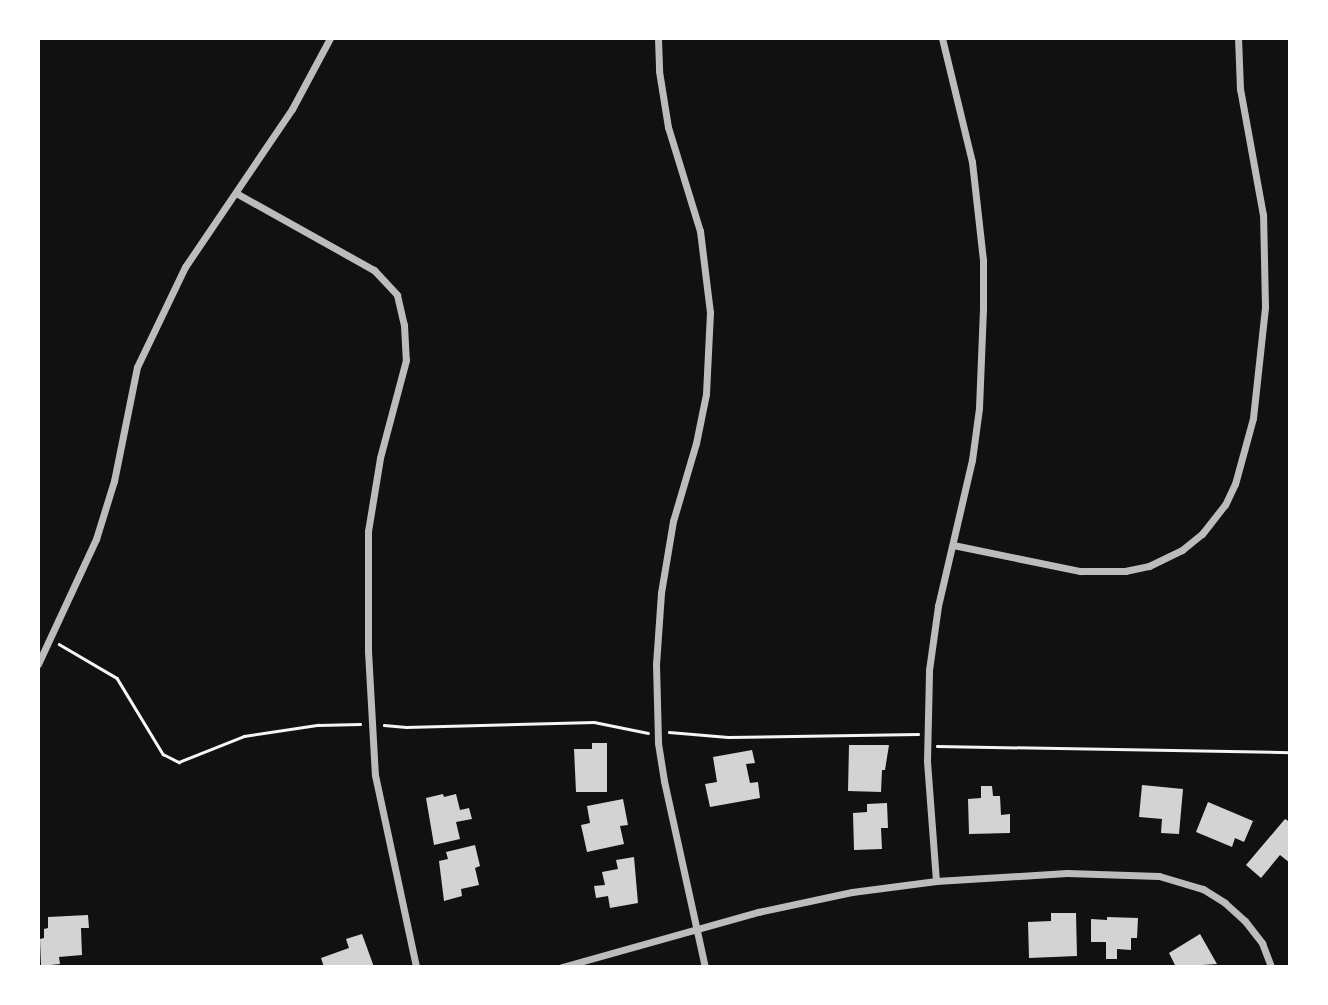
<!DOCTYPE html>
<html>
<head>
<meta charset="utf-8">
<style>
  body { margin:0 }
  #map { position:relative; width:1328px; height:1005px; overflow:hidden; background:#111; font-family:"Titillium Web",sans-serif }
  div>[style] { position:absolute }
  .building>* { inset:0; background:#d3d3d3 }
  .path>* { height:2.5px; margin:-1.25px; padding:0 1.25px; transform-origin:1.25px; border-radius:1.25px; background:#f5f5f5 }
  .minor>* { height:7px; margin:-3.5px; padding:0 3.5px; transform-origin:3.5px; border-radius:3.5px; background:#bcbcbc }
  span { translate:-50% -50%; white-space:nowrap; text-align:center; line-height:1.15; -webkit-text-stroke:7px #fff; paint-order:stroke }
  .frame { position:absolute; inset:0; border:40px solid #fff; pointer-events:none }
</style>
</head>
<body>
<div id="map">
  <div class="building">
    <i style="clip-path:polygon(592px 743px,607px 743px,607px 792px,576px 792px,574px 749px,592px 749px)"></i>
    <i style="clip-path:polygon(849px 745px,889px 745px,885px 770px,882px 770px,881px 792px,848px 791px)"></i>
    <i style="clip-path:polygon(752px 750px,755px 763px,746px 764px,750px 783px,758px 782px,760px 798px,710px 807px,705px 784px,717px 782px,713px 757px)"></i>
    <i style="clip-path:polygon(1142px 785px,1183px 789px,1179px 834px,1161px 833px,1162px 819px,1139px 817px)"></i>
    <i style="clip-path:polygon(981px 786px,992px 786px,993px 796px,1000px 796px,1001px 815px,1010px 814px,1010px 833px,969px 834px,968px 799px,981px 798px)"></i>
    <i style="clip-path:polygon(443px 794px,444px 797px,456px 794px,460px 810px,469px 808px,472px 819px,456px 822px,460px 839px,434px 845px,426px 798px)"></i>
    <i style="clip-path:polygon(623px 799px,628px 825px,620px 826px,624px 844px,587px 852px,581px 825px,590px 823px,587px 806px)"></i>
    <i style="clip-path:polygon(1208px 802px,1253px 821px,1244px 842px,1235px 838px,1232px 847px,1196px 832px)"></i>
    <i style="clip-path:polygon(887px 803px,888px 828px,881px 828px,882px 849px,854px 850px,853px 813px,867px 812px,867px 804px)"></i>
    <i style="clip-path:polygon(1285px 819px,1290px 822px,1290px 863px,1280px 855px,1261px 878px,1246px 865px)"></i>
    <i style="clip-path:polygon(475px 845px,480px 866px,475px 868px,479px 885px,461px 889px,462px 896px,444px 901px,439px 861px,448px 859px,446px 852px)"></i>
    <i style="clip-path:polygon(634px 857px,638px 903px,610px 908px,608px 896px,596px 898px,594px 886px,605px 885px,602px 872px,618px 869px,616px 860px)"></i>
    <i style="clip-path:polygon(1051px 913px,1076px 913px,1077px 956px,1029px 958px,1028px 922px,1051px 921px)"></i>
    <i style="clip-path:polygon(88px 915px,89px 928px,81px 928px,82px 955px,59px 957px,60px 964px,41px 966px,40px 939px,44px 938px,44px 929px,48px 928px,48px 917px)"></i>
    <i style="clip-path:polygon(1107px 917px,1138px 918px,1137px 938px,1131px 938px,1131px 950px,1117px 949px,1117px 959px,1106px 959px,1106px 942px,1091px 942px,1091px 919px,1107px 920px)"></i>
    <i style="clip-path:polygon(362px 934px,374px 967px,324px 967px,321px 958px,349px 948px,346px 939px)"></i>
    <i style="clip-path:polygon(1200px 934px,1217px 964px,1172px 967px,1175px 965px,1169px 953px)"></i>
  </div>
  <div class="path">
    <i style="left:59px;top:644px;width:67px;rotate:30.4deg"></i>
    <i style="left:117px;top:678px;width:89px;rotate:58.8deg"></i>
    <i style="left:163px;top:754px;width:18px;rotate:27deg"></i>
    <i style="left:179px;top:762px;width:70px;rotate:-21.8deg"></i>
    <i style="left:244px;top:736px;width:75px;rotate:-8.5deg"></i>
    <i style="left:318px;top:725px;width:42px;rotate:-1.4deg"></i>
    <i style="left:384px;top:725px;width:22px;rotate:5deg"></i>
    <i style="left:406px;top:727px;width:188px;rotate:-1.5deg"></i>
    <i style="left:594px;top:722px;width:55px;rotate:11.5deg"></i>
    <i style="left:669px;top:732px;width:59px;rotate:4.8deg"></i>
    <i style="left:728px;top:737px;width:190px;rotate:-0.9deg"></i>
    <i style="left:937px;top:746px;width:353px;rotate:1deg"></i>
  </div>
  <div class="minor">
    <i style="left:658px;top:38px;width:33px;rotate:88deg"></i>
    <i style="left:659px;top:71px;width:57px;rotate:80.9deg"></i>
    <i style="left:668px;top:127px;width:109px;rotate:72.9deg"></i>
    <i style="left:700px;top:231px;width:82px;rotate:83deg"></i>
    <i style="left:710px;top:312px;width:82px;rotate:92.8deg"></i>
    <i style="left:706px;top:394px;width:50px;rotate:101.5deg"></i>
    <i style="left:696px;top:443px;width:81px;rotate:106.4deg"></i>
    <i style="left:673px;top:521px;width:73px;rotate:99.5deg"></i>
    <i style="left:661px;top:593px;width:71px;rotate:94deg"></i>
    <i style="left:656px;top:664px;width:79px;rotate:88.5deg"></i>
    <i style="left:658px;top:743px;width:38px;rotate:81deg"></i>
    <i style="left:664px;top:781px;width:190px;rotate:77.6deg"></i>
    <i style="left:236px;top:193px;width:158px;rotate:29.2deg"></i>
    <i style="left:374px;top:270px;width:34px;rotate:47deg"></i>
    <i style="left:397px;top:295px;width:31px;rotate:77deg"></i>
    <i style="left:404px;top:325px;width:35px;rotate:87deg"></i>
    <i style="left:406px;top:360px;width:101px;rotate:104.9deg"></i>
    <i style="left:380px;top:458px;width:74px;rotate:99.3deg"></i>
    <i style="left:368px;top:531px;width:120px;rotate:90deg"></i>
    <i style="left:368px;top:651px;width:124px;rotate:86.8deg"></i>
    <i style="left:375px;top:775px;width:196px;rotate:77.9deg"></i>
    <i style="left:953px;top:545px;width:130px;rotate:11.6deg"></i>
    <i style="left:1080px;top:571px;width:45px"></i>
    <i style="left:1125px;top:571px;width:25px;rotate:-12deg"></i>
    <i style="left:1149px;top:566px;width:37px;rotate:-26deg"></i>
    <i style="left:1182px;top:550px;width:26px;rotate:-39deg"></i>
    <i style="left:1202px;top:534px;width:37px;rotate:-52deg"></i>
    <i style="left:1225px;top:505px;width:23px;rotate:-65deg"></i>
    <i style="left:1235px;top:484px;width:68px;rotate:-74.7deg"></i>
    <i style="left:1253px;top:418px;width:112px;rotate:-83.8deg"></i>
    <i style="left:1265px;top:307px;width:92px;rotate:-91.2deg"></i>
    <i style="left:1263px;top:215px;width:128px;rotate:-100.3deg"></i>
    <i style="left:1240px;top:89px;width:51px;rotate:-92.2deg"></i>
    <i style="left:38px;top:664px;width:138px;rotate:-65.1deg"></i>
    <i style="left:96px;top:539px;width:61px;rotate:-72.8deg"></i>
    <i style="left:114px;top:481px;width:116px;rotate:-78.6deg"></i>
    <i style="left:137px;top:367px;width:111px;rotate:-64.4deg"></i>
    <i style="left:185px;top:267px;width:191px;rotate:-55.9deg"></i>
    <i style="left:292px;top:109px;width:81px;rotate:-61.8deg"></i>
    <i style="left:936px;top:881px;width:120px;rotate:-94.3deg"></i>
    <i style="left:927px;top:761px;width:91px;rotate:-88.7deg"></i>
    <i style="left:929px;top:670px;width:65px;rotate:-82deg"></i>
    <i style="left:938px;top:606px;width:150px;rotate:-76.9deg"></i>
    <i style="left:972px;top:460px;width:52px;rotate:-82.3deg"></i>
    <i style="left:979px;top:408px;width:98px;rotate:-87.7deg"></i>
    <i style="left:983px;top:310px;width:50px;rotate:-90deg"></i>
    <i style="left:983px;top:260px;width:99px;rotate:-96.4deg"></i>
    <i style="left:972px;top:162px;width:128px;rotate:-103.6deg"></i>
    <i style="left:562px;top:967px;width:204px;rotate:-15.7deg"></i>
    <i style="left:758px;top:912px;width:96px;rotate:-12deg"></i>
    <i style="left:852px;top:892px;width:85px;rotate:-7.5deg"></i>
    <i style="left:936px;top:881px;width:131px;rotate:-3.5deg"></i>
    <i style="left:1067px;top:873px;width:92px;rotate:1.9deg"></i>
    <i style="left:1159px;top:876px;width:46px;rotate:16.5deg"></i>
    <i style="left:1203px;top:889px;width:26px;rotate:32deg"></i>
    <i style="left:1225px;top:903px;width:27px;rotate:42deg"></i>
    <i style="left:1245px;top:921px;width:28px;rotate:52deg"></i>
    <i style="left:1262px;top:943px;width:26px;rotate:69deg"></i>
  </div>
  <div class="frame"></div>
</div>
</body>
</html>
